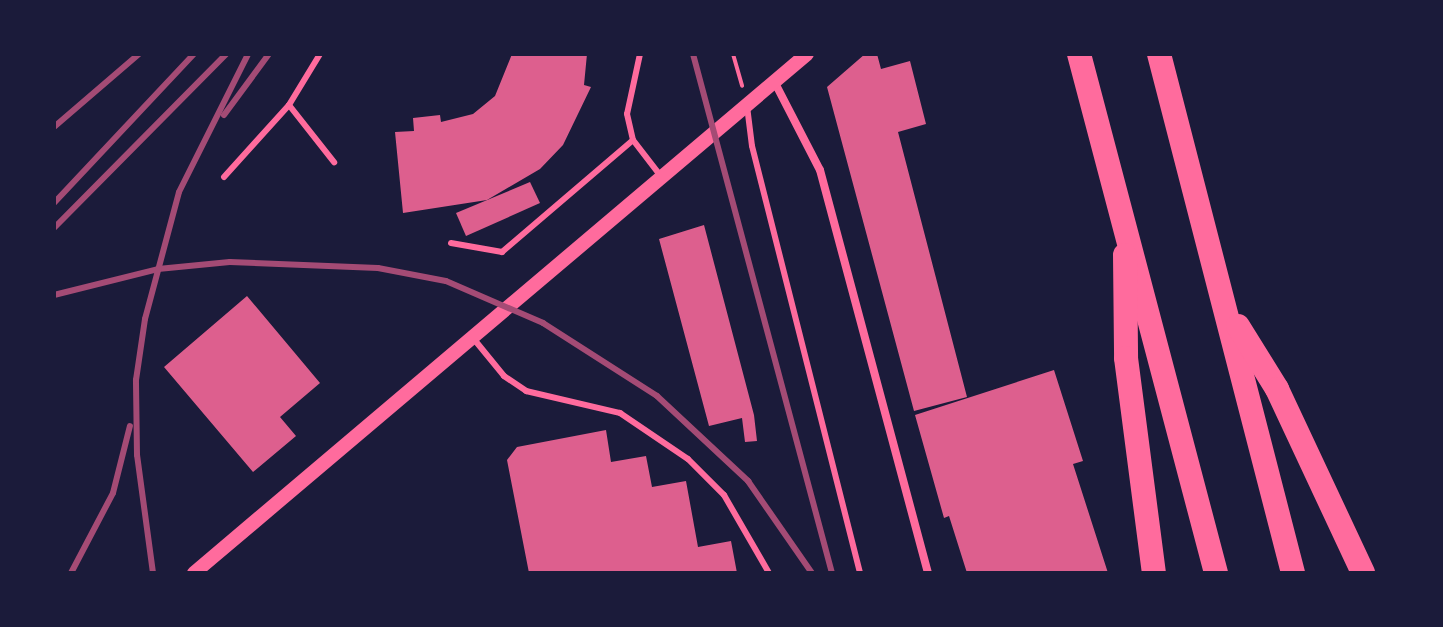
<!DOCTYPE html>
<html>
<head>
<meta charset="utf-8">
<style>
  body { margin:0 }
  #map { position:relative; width:1443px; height:627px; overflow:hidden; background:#1b1b3a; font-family:Barlow,sans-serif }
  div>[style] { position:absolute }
  .building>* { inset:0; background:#dd5f8e }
  .path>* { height:4px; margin:-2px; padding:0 2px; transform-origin:2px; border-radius:2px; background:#ff6b9d }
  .service>* { height:6px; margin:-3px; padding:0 3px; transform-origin:3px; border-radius:3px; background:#ff6b9d }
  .minor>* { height:8px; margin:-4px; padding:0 4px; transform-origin:4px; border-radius:4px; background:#ff6b9d }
  .tertiary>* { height:14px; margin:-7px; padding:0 7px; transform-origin:7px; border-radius:7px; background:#ff6b9d }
  .motorway>* { height:24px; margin:-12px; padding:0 12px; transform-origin:12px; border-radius:12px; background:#ff6b9d }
  .rail>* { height:6px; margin:-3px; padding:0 3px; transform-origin:3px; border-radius:3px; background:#a44b75 }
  span { translate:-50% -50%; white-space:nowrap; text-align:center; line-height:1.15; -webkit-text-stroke:7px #1b1b3a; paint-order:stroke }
  .frame { position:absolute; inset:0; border:56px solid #1b1b3a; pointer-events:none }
</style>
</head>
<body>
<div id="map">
  <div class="building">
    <i style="clip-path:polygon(512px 54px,587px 54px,584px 85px,591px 87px,563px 145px,540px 169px,487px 200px,403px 213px,395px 132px,414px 131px,413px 118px,440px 115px,441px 122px,473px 114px,495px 96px)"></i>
    <i style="clip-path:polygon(865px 54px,877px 54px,881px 69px,910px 61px,926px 124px,898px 132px,967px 397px,914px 411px,827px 87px)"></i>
    <i style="clip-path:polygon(530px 182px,540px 203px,466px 236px,456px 213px)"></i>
    <i style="clip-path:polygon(704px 225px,754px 415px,757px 441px,745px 442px,742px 418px,709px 426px,659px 239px)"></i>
    <i style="clip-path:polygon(247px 296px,320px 383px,280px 417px,296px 436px,253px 472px,164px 367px)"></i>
    <i style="clip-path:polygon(1054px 370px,1083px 461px,1073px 464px,1108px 573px,967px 573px,949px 516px,944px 518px,915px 415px)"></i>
    <i style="clip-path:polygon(606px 430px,611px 462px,646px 456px,652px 487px,686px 481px,698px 547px,731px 541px,737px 573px,529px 573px,507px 460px,517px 447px)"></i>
  </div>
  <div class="path">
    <i style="left:733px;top:54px;width:33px;rotate:74deg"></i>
  </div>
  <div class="service">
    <i style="left:640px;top:54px;width:61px;rotate:102.2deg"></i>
    <i style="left:627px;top:114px;width:27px;rotate:77deg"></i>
    <i style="left:633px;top:140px;width:44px;rotate:52.4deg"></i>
    <i style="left:289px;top:105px;width:73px;rotate:51.7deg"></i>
    <i style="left:747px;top:106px;width:40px;rotate:82.9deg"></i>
    <i style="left:752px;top:146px;width:440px;rotate:75.8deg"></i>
    <i style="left:224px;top:177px;width:97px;rotate:-47.9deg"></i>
    <i style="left:289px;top:105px;width:60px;rotate:-58.7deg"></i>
    <i style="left:451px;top:243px;width:52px;rotate:10deg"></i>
    <i style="left:502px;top:252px;width:172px;rotate:-40.5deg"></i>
    <i style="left:473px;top:338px;width:49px;rotate:50.8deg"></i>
    <i style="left:504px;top:376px;width:27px;rotate:34deg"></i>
    <i style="left:526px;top:391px;width:97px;rotate:13.2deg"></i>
    <i style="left:620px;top:413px;width:82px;rotate:34.1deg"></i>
    <i style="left:688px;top:459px;width:51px;rotate:45deg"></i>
    <i style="left:724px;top:495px;width:90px;rotate:60deg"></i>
  </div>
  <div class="minor">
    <i style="left:774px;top:81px;width:100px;rotate:62.7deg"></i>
    <i style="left:820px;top:170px;width:417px;rotate:75deg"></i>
  </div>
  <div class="tertiary">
    <i style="left:194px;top:573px;width:803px;rotate:-40.25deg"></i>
  </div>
  <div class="motorway">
    <i style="left:1079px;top:54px;width:537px;rotate:75.21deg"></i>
    <i style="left:1159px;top:54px;width:536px;rotate:75.52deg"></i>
    <i style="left:1125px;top:255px;width:103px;rotate:89.4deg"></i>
    <i style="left:1126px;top:358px;width:217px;rotate:82.6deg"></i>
    <i style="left:1238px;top:326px;width:74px;rotate:58.2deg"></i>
    <i style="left:1277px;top:389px;width:203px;rotate:64.9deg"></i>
  </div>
  <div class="rail">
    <i style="left:693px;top:54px;width:537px;rotate:75.01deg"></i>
    <i style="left:224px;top:115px;width:76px;rotate:-53.6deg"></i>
    <i style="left:54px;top:127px;width:112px;rotate:-40.7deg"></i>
    <i style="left:54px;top:203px;width:204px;rotate:-46.8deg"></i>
    <i style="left:54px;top:228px;width:245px;rotate:-45.3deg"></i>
    <i style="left:54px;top:295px;width:107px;rotate:-14deg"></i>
    <i style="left:158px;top:269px;width:72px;rotate:-5.6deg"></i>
    <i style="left:230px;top:262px;width:148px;rotate:2.3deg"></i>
    <i style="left:378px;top:268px;width:69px;rotate:10.8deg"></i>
    <i style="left:446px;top:281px;width:106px;rotate:23.4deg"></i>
    <i style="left:543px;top:323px;width:135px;rotate:32.6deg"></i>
    <i style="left:657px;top:396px;width:125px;rotate:43deg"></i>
    <i style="left:748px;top:481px;width:112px;rotate:55.2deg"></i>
    <i style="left:71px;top:573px;width:90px;rotate:-62.3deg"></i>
    <i style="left:113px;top:493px;width:69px;rotate:-75.8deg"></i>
    <i style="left:153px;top:573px;width:119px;rotate:-97.7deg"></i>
    <i style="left:137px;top:455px;width:75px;rotate:-90.8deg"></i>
    <i style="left:136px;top:380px;width:62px;rotate:-81.6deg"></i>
    <i style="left:145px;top:319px;width:131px;rotate:-75deg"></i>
    <i style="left:179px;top:192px;width:154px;rotate:-63.4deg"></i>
  </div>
  <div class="frame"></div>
</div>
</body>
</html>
